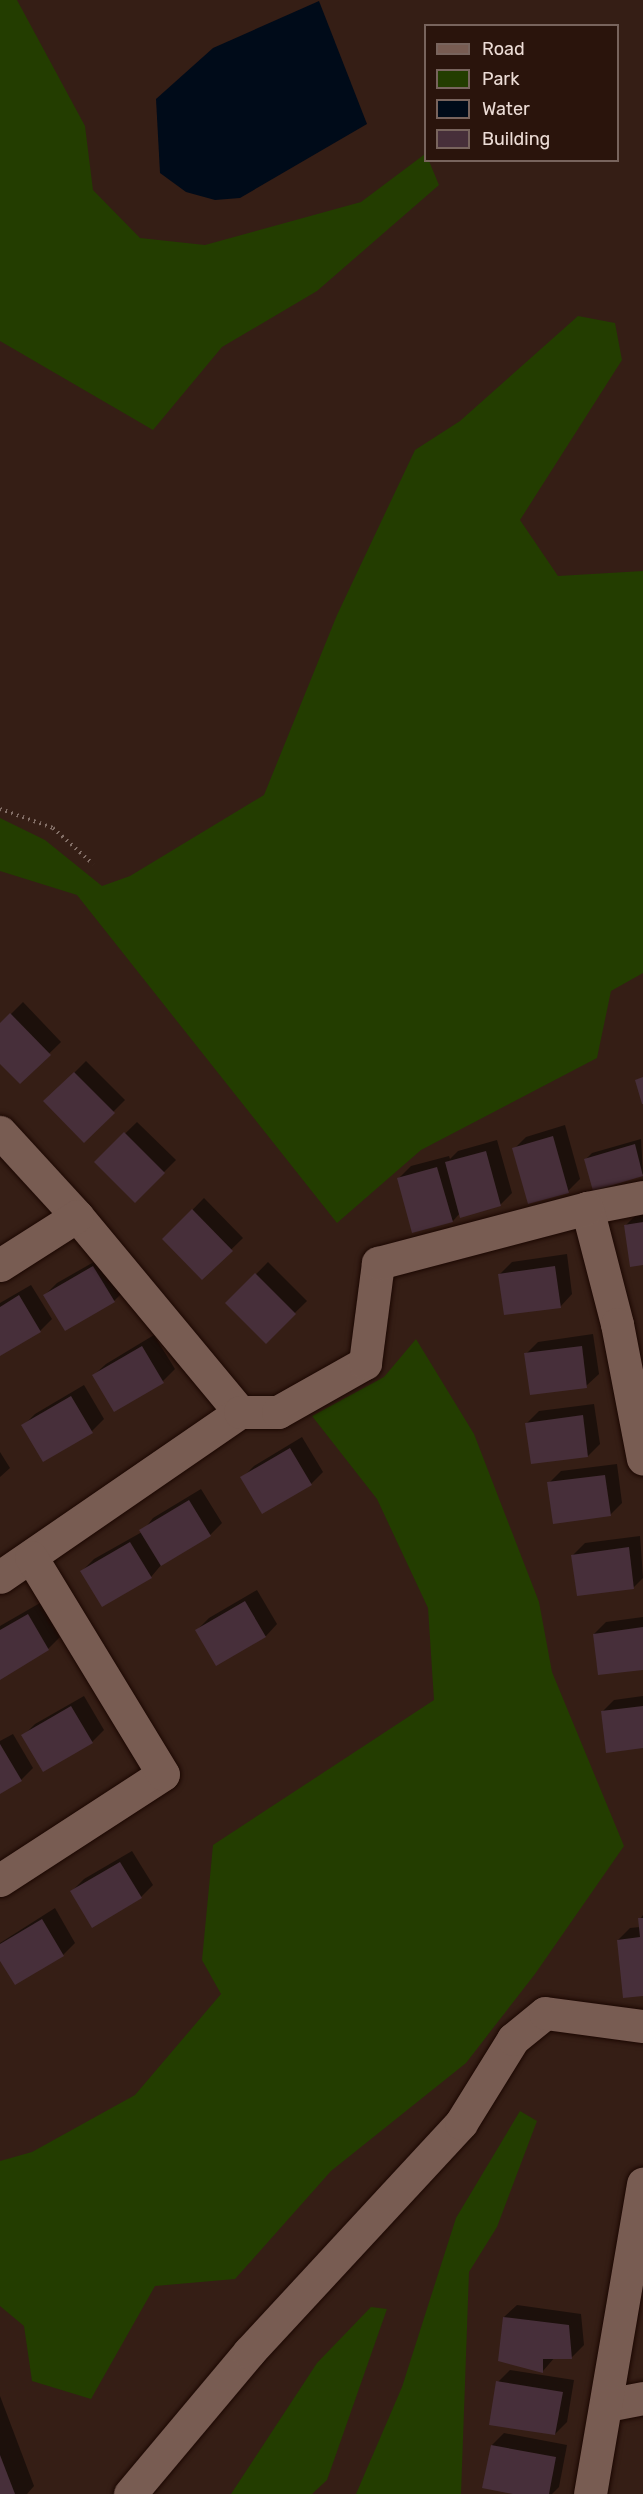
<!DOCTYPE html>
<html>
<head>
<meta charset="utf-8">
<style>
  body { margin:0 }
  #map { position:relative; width:643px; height:2494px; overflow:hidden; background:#351e15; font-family:Rubik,sans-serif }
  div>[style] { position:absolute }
  .green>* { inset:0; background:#233d00 }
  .water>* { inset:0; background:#000b19 }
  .shadow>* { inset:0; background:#0007 }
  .building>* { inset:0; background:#472f3a }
  .path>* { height:4px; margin-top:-2px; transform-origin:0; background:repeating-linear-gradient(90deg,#826e66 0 1.5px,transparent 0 6px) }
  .roads { filter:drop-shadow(0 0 2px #1b0702) drop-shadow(0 0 2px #1b0702) }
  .minor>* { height:33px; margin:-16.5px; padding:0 16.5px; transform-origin:16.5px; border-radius:16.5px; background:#785c52 }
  span { translate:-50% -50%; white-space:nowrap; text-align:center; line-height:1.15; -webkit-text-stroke:5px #2a140c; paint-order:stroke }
  .legend { position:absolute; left:424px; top:24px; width:195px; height:138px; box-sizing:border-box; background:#2a140c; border:2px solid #78645d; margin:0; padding:8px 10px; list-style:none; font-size:18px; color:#ecdcd6 }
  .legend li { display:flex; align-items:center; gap:12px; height:30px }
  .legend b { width:30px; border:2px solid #78645d }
</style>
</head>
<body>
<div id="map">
  <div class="green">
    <i style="clip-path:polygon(0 0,17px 0,85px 126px,93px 190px,140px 238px,205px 245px,361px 202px,425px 154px,426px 160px,429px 161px,439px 185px,317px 291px,222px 347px,153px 430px,0 341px)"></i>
    <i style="clip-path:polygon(578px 316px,615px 323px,622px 360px,520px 520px,558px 576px,643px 571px,643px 973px,611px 991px,597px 1058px,421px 1150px,337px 1223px,77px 895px,0 871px,0 818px,45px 840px,102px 886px,130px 876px,264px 795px,337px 615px,415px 450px,460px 421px)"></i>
    <i style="clip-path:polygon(416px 1339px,474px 1434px,539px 1602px,552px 1672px,624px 1846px,535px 1974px,466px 2063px,331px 2171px,235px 2279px,155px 2286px,91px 2399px,32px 2381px,24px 2326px,0 2306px,0 2161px,32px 2152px,135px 2095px,221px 1994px,202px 1960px,213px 1845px,434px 1700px,428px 1608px,377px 1499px,312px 1416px,384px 1377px)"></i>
    <i style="clip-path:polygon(520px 2111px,537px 2121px,497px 2227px,469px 2272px,461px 2494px,356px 2494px,402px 2387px,456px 2218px)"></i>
    <i style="clip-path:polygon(371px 2307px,387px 2309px,327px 2480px,312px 2494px,231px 2494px,317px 2363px)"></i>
  </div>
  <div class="water">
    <i style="clip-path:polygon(319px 1px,367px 124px,240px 198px,215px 200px,186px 192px,160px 173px,156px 99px,213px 48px)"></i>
  </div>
  <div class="shadow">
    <i style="clip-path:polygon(23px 1002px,61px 1042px,20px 1082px,0 1062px,0 1025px)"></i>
    <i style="clip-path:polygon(86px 1061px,125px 1100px,84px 1141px,46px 1101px)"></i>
    <i style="clip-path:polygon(137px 1122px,176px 1160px,135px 1201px,96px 1162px)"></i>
    <i style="clip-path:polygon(565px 1125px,580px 1179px,568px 1191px,514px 1149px,526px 1137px)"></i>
    <i style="clip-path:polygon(641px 1139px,643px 1174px,594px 1189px,586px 1159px,592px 1153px)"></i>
    <i style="clip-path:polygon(497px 1140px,512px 1193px,500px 1205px,460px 1213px,453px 1221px,399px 1178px,411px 1166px,449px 1156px,450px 1159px,458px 1151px)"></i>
    <i style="clip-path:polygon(204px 1198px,243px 1238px,202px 1278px,164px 1239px)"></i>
    <i style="clip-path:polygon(638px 1213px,643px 1213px,643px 1264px,626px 1225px)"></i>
    <i style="clip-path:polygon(567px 1254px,572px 1294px,560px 1307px,500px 1274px,512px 1262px)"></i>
    <i style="clip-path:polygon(106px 1255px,126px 1289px,114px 1301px,45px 1295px,57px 1283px)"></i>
    <i style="clip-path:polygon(268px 1262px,307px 1301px,266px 1341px,228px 1303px)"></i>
    <i style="clip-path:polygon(31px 1285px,52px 1319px,40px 1331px,0 1354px,0 1303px)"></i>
    <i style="clip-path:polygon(593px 1334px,599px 1374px,586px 1386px,526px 1354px,538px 1342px)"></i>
    <i style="clip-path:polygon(154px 1335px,175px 1369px,163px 1381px,94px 1375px,106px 1364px)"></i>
    <i style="clip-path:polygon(84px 1385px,104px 1419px,92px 1431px,23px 1426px,35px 1414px)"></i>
    <i style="clip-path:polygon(594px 1404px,600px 1444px,588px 1456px,527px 1423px,539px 1411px)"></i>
    <i style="clip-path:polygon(302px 1437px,323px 1472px,311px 1484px,242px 1478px,254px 1466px)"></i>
    <i style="clip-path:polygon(0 1452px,10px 1468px,0 1477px)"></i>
    <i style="clip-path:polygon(617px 1464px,622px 1503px,610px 1515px,549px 1483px,561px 1471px)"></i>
    <i style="clip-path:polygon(201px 1489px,222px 1523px,210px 1535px,162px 1564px,151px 1577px,82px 1571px,94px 1559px,142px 1532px,153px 1518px)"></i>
    <i style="clip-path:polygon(640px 1536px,643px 1578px,633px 1588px,573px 1555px,585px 1543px)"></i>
    <i style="clip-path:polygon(257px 1590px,277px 1624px,266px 1636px,217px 1664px,197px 1630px,209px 1618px)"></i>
    <i style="clip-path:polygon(40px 1603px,60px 1637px,48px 1649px,0 1678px,0 1626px)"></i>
    <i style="clip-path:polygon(643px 1617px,643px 1668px,594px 1634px,606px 1622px)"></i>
    <i style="clip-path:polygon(84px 1696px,104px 1730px,92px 1742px,23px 1736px,35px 1724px)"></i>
    <i style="clip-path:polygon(643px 1696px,643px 1746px,602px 1712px,614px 1700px)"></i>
    <i style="clip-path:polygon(13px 1734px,33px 1768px,21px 1780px,0 1792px,0 1741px)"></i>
    <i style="clip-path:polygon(132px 1851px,153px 1885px,141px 1897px,72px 1891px,84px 1879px)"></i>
    <i style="clip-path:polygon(55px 1908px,75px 1943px,63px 1955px,15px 1983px,0 1958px,0 1943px)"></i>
    <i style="clip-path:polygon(643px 1915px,643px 1994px,618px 1940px,630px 1928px,640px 1927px,640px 1919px)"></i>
    <i style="clip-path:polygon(517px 2305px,581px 2314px,584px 2345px,572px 2357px,555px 2357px,543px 2371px,499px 2360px,504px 2317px)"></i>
    <i style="clip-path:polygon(510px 2370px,574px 2380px,567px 2422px,555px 2434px,498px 2382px)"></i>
    <i style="clip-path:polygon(0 2396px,34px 2486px,27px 2494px,0 2494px)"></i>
    <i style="clip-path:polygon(504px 2433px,567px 2445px,559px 2487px,552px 2494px,521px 2494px,492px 2445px)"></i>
  </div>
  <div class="building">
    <i style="clip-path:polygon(10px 1013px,51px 1055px,20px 1084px,0 1064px,0 1023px)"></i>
    <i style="clip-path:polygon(74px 1072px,115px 1113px,84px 1143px,43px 1101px)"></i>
    <i style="clip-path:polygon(643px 1077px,643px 1104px,642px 1104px,635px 1080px)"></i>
    <i style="clip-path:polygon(124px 1132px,165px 1173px,135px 1203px,94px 1162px)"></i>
    <i style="clip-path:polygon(553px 1136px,569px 1193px,528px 1204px,512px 1148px)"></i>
    <i style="clip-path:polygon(635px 1144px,643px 1176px,593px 1191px,584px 1159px)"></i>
    <i style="clip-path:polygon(486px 1151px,501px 1206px,460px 1218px,445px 1162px)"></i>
    <i style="clip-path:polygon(437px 1167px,453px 1222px,412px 1233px,397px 1178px)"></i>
    <i style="clip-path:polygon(192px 1209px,233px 1251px,202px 1280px,162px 1239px)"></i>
    <i style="clip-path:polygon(643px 1222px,643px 1265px,630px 1267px,624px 1225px)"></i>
    <i style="clip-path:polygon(93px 1266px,115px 1302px,65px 1331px,43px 1295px)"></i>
    <i style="clip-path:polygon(555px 1266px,561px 1308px,504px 1315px,498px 1274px)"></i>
    <i style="clip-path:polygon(255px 1273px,296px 1314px,266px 1344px,225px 1303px)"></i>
    <i style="clip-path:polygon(19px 1295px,41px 1332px,0 1356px,0 1307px)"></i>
    <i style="clip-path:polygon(142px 1346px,164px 1383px,114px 1412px,92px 1375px)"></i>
    <i style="clip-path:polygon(582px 1346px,587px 1388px,530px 1395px,524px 1353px)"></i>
    <i style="clip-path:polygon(71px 1396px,93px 1433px,43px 1462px,21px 1425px)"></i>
    <i style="clip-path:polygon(583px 1415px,588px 1457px,531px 1464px,525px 1423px)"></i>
    <i style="clip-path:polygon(290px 1448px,312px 1485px,262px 1514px,240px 1477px)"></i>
    <i style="clip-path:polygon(605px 1475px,611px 1516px,553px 1524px,547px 1482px)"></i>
    <i style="clip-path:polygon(189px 1500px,211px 1536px,161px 1566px,139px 1530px)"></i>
    <i style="clip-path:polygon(130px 1542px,152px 1578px,102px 1607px,80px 1571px)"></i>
    <i style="clip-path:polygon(629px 1547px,634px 1589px,577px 1596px,571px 1555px)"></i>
    <i style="clip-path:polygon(245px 1601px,266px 1637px,216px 1666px,195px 1630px)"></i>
    <i style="clip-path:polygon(28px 1614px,49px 1650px,0 1680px,0 1630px)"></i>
    <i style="clip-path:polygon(643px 1627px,643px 1670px,598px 1675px,593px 1634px)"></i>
    <i style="clip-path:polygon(71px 1706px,93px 1743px,43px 1772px,21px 1735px)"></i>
    <i style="clip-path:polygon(643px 1706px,643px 1748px,606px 1753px,601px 1711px)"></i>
    <i style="clip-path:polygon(0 1744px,22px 1781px,0 1794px)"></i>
    <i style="clip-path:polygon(120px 1862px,142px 1898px,92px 1928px,70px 1891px)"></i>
    <i style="clip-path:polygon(638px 1918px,643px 1918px,643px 1996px,623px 1998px,617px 1940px,640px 1937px)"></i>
    <i style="clip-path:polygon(42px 1919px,64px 1956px,15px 1985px,0 1961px,0 1944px)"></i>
    <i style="clip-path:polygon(503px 2317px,569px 2325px,572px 2359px,543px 2359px,543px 2373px,498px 2361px)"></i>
    <i style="clip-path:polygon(496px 2381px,563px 2392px,555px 2435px,489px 2425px)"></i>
    <i style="clip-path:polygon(491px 2445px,556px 2457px,549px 2494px,513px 2494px,482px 2488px)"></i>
    <i style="clip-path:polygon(0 2455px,15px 2494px,0 2494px)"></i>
  </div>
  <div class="path">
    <i style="left:0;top:809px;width:56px;rotate:19.7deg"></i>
    <i style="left:53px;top:828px;width:54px;rotate:42deg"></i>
  </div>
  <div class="roads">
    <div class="minor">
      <i style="left:0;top:1132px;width:114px;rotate:47.5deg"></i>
      <i style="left:77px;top:1216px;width:255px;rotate:50.3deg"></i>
      <i style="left:240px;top:1412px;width:291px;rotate:145.5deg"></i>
      <i style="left:643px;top:1197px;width:57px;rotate:168.9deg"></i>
      <i style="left:587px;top:1208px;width:120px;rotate:75.5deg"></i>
      <i style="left:617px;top:1324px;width:137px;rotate:79.1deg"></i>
      <i style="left:0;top:1265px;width:91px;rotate:-32.5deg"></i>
      <i style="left:240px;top:1412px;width:38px"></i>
      <i style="left:278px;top:1412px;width:100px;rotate:-29.4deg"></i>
      <i style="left:365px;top:1363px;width:101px;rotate:-82.6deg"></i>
      <i style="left:378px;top:1263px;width:216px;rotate:-14.7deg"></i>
      <i style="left:0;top:1880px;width:194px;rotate:-33deg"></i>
      <i style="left:163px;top:1774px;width:254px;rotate:-121.3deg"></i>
      <i style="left:607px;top:2405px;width:37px;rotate:-11deg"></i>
      <i style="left:130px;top:2494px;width:185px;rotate:-50deg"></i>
      <i style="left:249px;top:2352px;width:312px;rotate:-47.2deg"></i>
      <i style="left:461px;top:2123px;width:99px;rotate:-58.2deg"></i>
      <i style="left:513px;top:2039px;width:41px;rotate:-39.1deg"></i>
      <i style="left:545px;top:2013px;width:99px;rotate:7.6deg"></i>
      <i style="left:590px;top:2494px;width:315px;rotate:-80.3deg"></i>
    </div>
  </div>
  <ul class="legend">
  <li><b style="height:8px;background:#785c52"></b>Road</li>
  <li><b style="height:16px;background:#233d00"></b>Park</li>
  <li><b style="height:16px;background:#000b19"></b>Water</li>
  <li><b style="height:16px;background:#472f3a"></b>Building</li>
  </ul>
</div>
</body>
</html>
